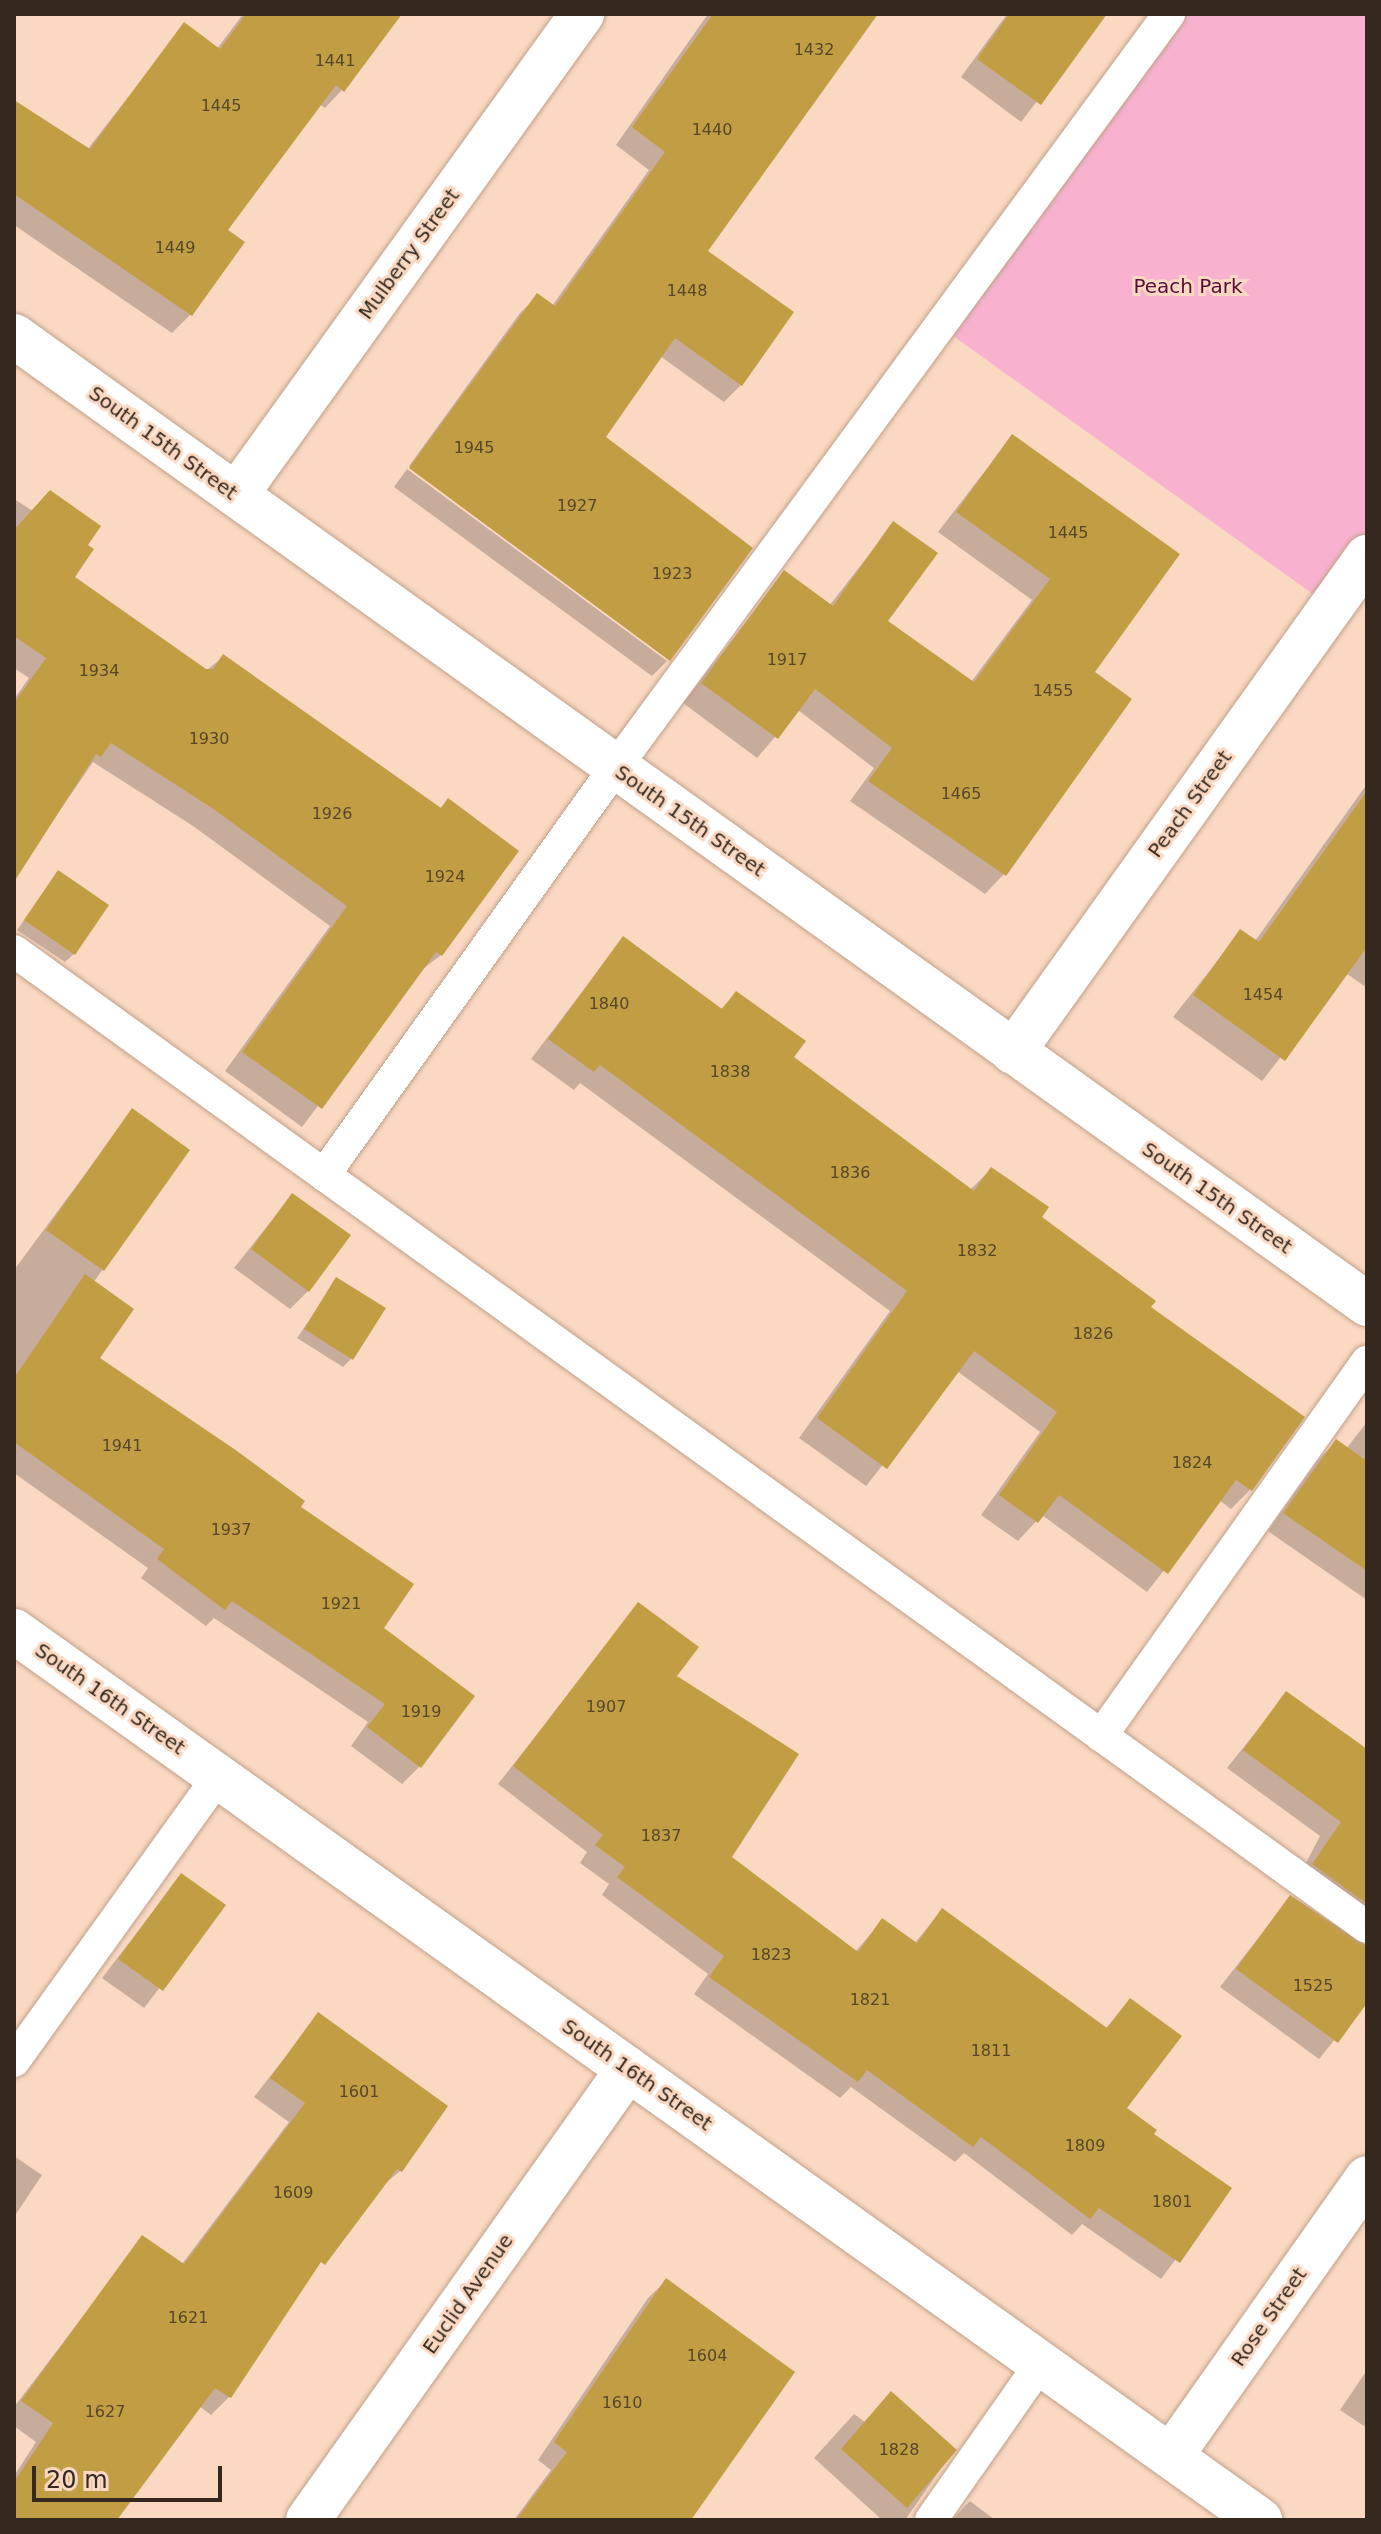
<!DOCTYPE html>
<html>
<head>
<meta charset="utf-8">
<style>
  body { margin:0 }
  #map { position:relative; width:1381px; height:2534px; overflow:hidden; background:#fad8c2; font-family:"DejaVu Sans",sans-serif }
  div>[style] { position:absolute }
  .green>* { inset:0; background:#f8b2d0 }
  .shadow>* { inset:0; background:#0003 }
  .building>* { inset:0; background:#c19e43 }
  .roads { filter:drop-shadow(0 0 2px #c0a08a) drop-shadow(0 0 2px #c0a08a) }
  .lane>* { height:32px; margin:-16px; padding:0 16px; transform-origin:16px; border-radius:16px; background:#fff }
  .street>* { height:44px; margin:-22px; padding:0 22px; transform-origin:22px; border-radius:22px; background:#fff }
  .secondary>* { height:44px; margin:-22px; padding:0 22px; transform-origin:22px; border-radius:22px; background:#fff }
  span { translate:-50% -50%; white-space:nowrap; text-align:center; line-height:1.15; -webkit-text-stroke:6px #fad8c2; paint-order:stroke }
  .number-label { font-size:16px; color:#574628 }
  .number-label span { -webkit-text-stroke-width:0 }
  .street-label { font-size:20px; color:#34281f }
  .park-label { font-size:20px; color:#590c38 }
  .frame { position:absolute; inset:0; border:16px solid #34281f; pointer-events:none }
  .scale { position:absolute; left:32px; top:2466px; width:190px; height:36px; box-sizing:border-box; border:4px solid #34281f; border-top:0; padding-left:10px; font-size:24px; line-height:28px; white-space:nowrap; color:#34281f; -webkit-text-stroke:6px #fad8c2; paint-order:stroke }
</style>
</head>
<body>
<div id="map">
  <div class="green">
    <i style="clip-path:polygon(1169px 14px,1367px 14px,1367px 557px,1331px 607px,938px 325px)"></i>
  </div>
  <div class="shadow">
    <i style="clip-path:polygon(243px 14px,399px 14px,342px 90px,325px 108px,319px 104px,225px 230px,190px 315px,172px 333px,14px 225px,14px 129px,87px 150px,184px 25px,217px 49px)"></i>
    <i style="clip-path:polygon(708px 14px,872px 14px,705px 252px,741px 385px,724px 402px,660px 356px,603px 438px,669px 657px,409px 466px,520px 313px,538px 296px,552px 306px,649px 170px,616px 145px)"></i>
    <i style="clip-path:polygon(1007px 14px,1104px 14px,1021px 122px,961px 77px)"></i>
    <i style="clip-path:polygon(1012px 436px,1093px 672px,1004px 874px,985px 894px,850px 801px,874px 768px,798px 710px,757px 758px,683px 703px,784px 573px,829px 606px,893px 524px,885px 622px,971px 682px,1032px 600px,938px 532px)"></i>
    <i style="clip-path:polygon(407px 469px,667px 661px,652px 676px,394px 487px)"></i>
    <i style="clip-path:polygon(14px 499px,86px 545px,72px 577px,206px 671px,224px 656px,439px 809px,448px 801px,441px 955px,419px 972px,302px 1127px,225px 1071px,330px 926px,193px 826px,93px 762px,14px 877px,14px 699px,29px 678px,14px 668px)"></i>
    <i style="clip-path:polygon(1367px 784px,1367px 988px,1346px 973px,1262px 1081px,1173px 1017px,1241px 931px,1255px 941px)"></i>
    <i style="clip-path:polygon(58px 872px,74px 954px,65px 962px,17px 930px)"></i>
    <i style="clip-path:polygon(623px 938px,720px 1010px,736px 994px,792px 1057px,970px 1190px,991px 1169px,1040px 1218px,1148px 1308px,1250px 1490px,1231px 1509px,1219px 1500px,1147px 1592px,1042px 1515px,1018px 1541px,981px 1515px,1040px 1432px,957px 1371px,866px 1486px,799px 1438px,890px 1311px,580px 1083px,574px 1090px,531px 1059px)"></i>
    <i style="clip-path:polygon(132px 1111px,187px 1150px,93px 1283px,97px 1358px,298px 1508px,381px 1628px,419px 1767px,402px 1784px,351px 1746px,368px 1722px,214px 1618px,206px 1626px,141px 1578px,148px 1568px,14px 1473px,14px 1270px)"></i>
    <i style="clip-path:polygon(292px 1195px,308px 1291px,290px 1309px,234px 1268px)"></i>
    <i style="clip-path:polygon(337px 1280px,351px 1359px,343px 1367px,297px 1338px)"></i>
    <i style="clip-path:polygon(1367px 1422px,1367px 1600px,1268px 1531px,1319px 1459px,1336px 1442px,1346px 1449px)"></i>
    <i style="clip-path:polygon(639px 1604px,674px 1676px,729px 1857px,855px 1952px,882px 1921px,914px 1944px,942px 1910px,1105px 2029px,1130px 2000px,1124px 2108px,1151px 2134px,1229px 2188px,1161px 2279px,1082px 2224px,1072px 2235px,964px 2153px,955px 2162px,851px 2087px,840px 2098px,694px 1994px,708px 1974px,602px 1895px,609px 1884px,580px 1863px,587px 1852px,498px 1784px)"></i>
    <i style="clip-path:polygon(1286px 1694px,1367px 1751px,1367px 1936px,1296px 1882px,1320px 1836px,1227px 1768px)"></i>
    <i style="clip-path:polygon(181px 1875px,223px 1906px,144px 2008px,102px 1978px)"></i>
    <i style="clip-path:polygon(1290px 1897px,1367px 1947px,1367px 2000px,1319px 2059px,1220px 1987px)"></i>
    <i style="clip-path:polygon(318px 2015px,446px 2106px,400px 2171px,380px 2188px,305px 2282px,229px 2397px,211px 2415px,199px 2406px,115px 2520px,14px 2520px,14px 2476px,36px 2442px,14px 2426px,14px 2407px,143px 2238px,182px 2264px,289px 2122px,254px 2097px)"></i>
    <i style="clip-path:polygon(14px 2156px,42px 2175px,14px 2217px)"></i>
    <i style="clip-path:polygon(666px 2281px,689px 2520px,514px 2520px,551px 2470px,538px 2460px,648px 2298px)"></i>
    <i style="clip-path:polygon(1367px 2370px,1367px 2428px,1340px 2410px)"></i>
    <i style="clip-path:polygon(854px 2414px,865px 2422px,954px 2450px,905px 2520px,882px 2520px,814px 2458px)"></i>
    <i style="clip-path:polygon(970px 2501px,995px 2520px,952px 2520px)"></i>
  </div>
  <div class="building">
    <i style="clip-path:polygon(246px 14px,402px 14px,344px 92px,336px 85px,228px 230px,245px 242px,192px 316px,14px 194px,14px 100px,90px 149px,184px 22px,220px 49px)"></i>
    <i style="clip-path:polygon(713px 14px,878px 14px,708px 251px,794px 312px,742px 386px,675px 338px,606px 437px,753px 548px,670px 661px,409px 468px,537px 293px,555px 306px,665px 152px,632px 127px)"></i>
    <i style="clip-path:polygon(1009px 14px,1107px 14px,1041px 105px,977px 59px)"></i>
    <i style="clip-path:polygon(1012px 434px,1180px 554px,1095px 672px,1132px 699px,1006px 876px,868px 781px,892px 748px,815px 689px,778px 739px,701px 683px,784px 570px,833px 606px,893px 521px,938px 553px,888px 621px,974px 682px,1050px 579px,956px 512px)"></i>
    <i style="clip-path:polygon(50px 490px,101px 526px,88px 545px,94px 549px,75px 577px,206px 669px,213px 669px,223px 654px,441px 808px,448px 798px,519px 851px,442px 956px,436px 952px,322px 1109px,242px 1052px,347px 906px,212px 808px,111px 743px,101px 757px,96px 754px,14px 882px,14px 703px,46px 658px,14px 636px,14px 530px)"></i>
    <i style="clip-path:polygon(1367px 791px,1367px 947px,1285px 1061px,1193px 995px,1240px 929px,1259px 942px)"></i>
    <i style="clip-path:polygon(58px 870px,109px 905px,75px 955px,24px 920px)"></i>
    <i style="clip-path:polygon(623px 936px,722px 1009px,736px 991px,806px 1041px,794px 1057px,974px 1191px,991px 1167px,1049px 1207px,1042px 1217px,1156px 1301px,1151px 1307px,1305px 1417px,1252px 1491px,1236px 1480px,1168px 1574px,1059px 1495px,1038px 1523px,999px 1495px,1057px 1412px,974px 1351px,887px 1469px,817px 1418px,907px 1291px,600px 1065px,594px 1072px,548px 1039px)"></i>
    <i style="clip-path:polygon(132px 1108px,190px 1150px,104px 1271px,46px 1230px)"></i>
    <i style="clip-path:polygon(292px 1193px,351px 1235px,309px 1292px,251px 1249px)"></i>
    <i style="clip-path:polygon(85px 1274px,134px 1309px,100px 1358px,237px 1451px,305px 1501px,301px 1507px,414px 1584px,384px 1628px,475px 1696px,421px 1768px,367px 1727px,385px 1704px,232px 1601px,225px 1610px,157px 1559px,164px 1549px,14px 1442px,14px 1378px)"></i>
    <i style="clip-path:polygon(336px 1277px,386px 1308px,353px 1360px,304px 1329px)"></i>
    <i style="clip-path:polygon(1336px 1439px,1367px 1461px,1367px 1571px,1283px 1513px)"></i>
    <i style="clip-path:polygon(638px 1602px,699px 1647px,677px 1676px,799px 1754px,732px 1857px,858px 1952px,882px 1918px,917px 1943px,942px 1908px,1107px 2028px,1130px 1998px,1182px 2036px,1127px 2108px,1157px 2130px,1154px 2134px,1232px 2188px,1180px 2263px,1099px 2208px,1090px 2219px,981px 2137px,973px 2147px,867px 2070px,858px 2082px,709px 1977px,724px 1956px,617px 1877px,625px 1867px,595px 1845px,603px 1835px,513px 1766px)"></i>
    <i style="clip-path:polygon(1286px 1691px,1367px 1749px,1367px 1904px,1312px 1864px,1341px 1822px,1243px 1750px)"></i>
    <i style="clip-path:polygon(181px 1873px,226px 1905px,163px 1991px,118px 1959px)"></i>
    <i style="clip-path:polygon(1290px 1895px,1367px 1946px,1367px 2003px,1338px 2043px,1236px 1969px)"></i>
    <i style="clip-path:polygon(318px 2012px,448px 2106px,402px 2172px,397px 2169px,325px 2265px,321px 2262px,231px 2398px,215px 2388px,117px 2520px,14px 2520px,14px 2482px,53px 2423px,21px 2401px,142px 2235px,184px 2264px,305px 2103px,270px 2078px)"></i>
    <i style="clip-path:polygon(666px 2278px,795px 2372px,691px 2520px,516px 2520px,567px 2452px,554px 2442px)"></i>
    <i style="clip-path:polygon(891px 2391px,957px 2450px,907px 2508px,841px 2449px)"></i>
  </div>
  <div class="roads">
    <div class="lane">
      <i style="left:14px;top:951px;width:1668px;rotate:35.81deg"></i>
      <i style="left:324px;top:1175px;width:500px;rotate:-54.44deg"></i>
      <i style="left:615px;top:768px;width:936px;rotate:-53.69deg"></i>
      <i style="left:1101px;top:1736px;width:459px;rotate:-54.6deg"></i>
      <i style="left:14px;top:2061px;width:351px;rotate:-54.3deg"></i>
      <i style="left:931px;top:2520px;width:192px;rotate:-55deg"></i>
    </div>
    <div class="street">
      <i style="left:14px;top:336px;width:1664px;rotate:35.58deg"></i>
      <i style="left:236px;top:495px;width:593px;rotate:-54.27deg"></i>
      <i style="left:1013px;top:1052px;width:609px;rotate:-54.43deg"></i>
      <i style="left:1171px;top:2456px;width:340px;rotate:-54.8deg"></i>
      <i style="left:308px;top:2520px;width:553px;rotate:-54.64deg"></i>
    </div>
    <div class="secondary">
      <i style="left:14px;top:1631px;width:1531px;rotate:35.51deg"></i>
    </div>
  </div>
  <div class="number-label">
    <span style="left:814px;top:50px">1432</span>
    <span style="left:335px;top:61px">1441</span>
    <span style="left:221px;top:106px">1445</span>
    <span style="left:712px;top:130px">1440</span>
    <span style="left:175px;top:248px">1449</span>
    <span style="left:687px;top:291px">1448</span>
    <span style="left:474px;top:448px">1945</span>
    <span style="left:577px;top:506px">1927</span>
    <span style="left:1068px;top:533px">1445</span>
    <span style="left:672px;top:574px">1923</span>
    <span style="left:787px;top:660px">1917</span>
    <span style="left:99px;top:671px">1934</span>
    <span style="left:1053px;top:691px">1455</span>
    <span style="left:209px;top:739px">1930</span>
    <span style="left:961px;top:794px">1465</span>
    <span style="left:332px;top:814px">1926</span>
    <span style="left:445px;top:877px">1924</span>
    <span style="left:1263px;top:995px">1454</span>
    <span style="left:609px;top:1004px">1840</span>
    <span style="left:730px;top:1072px">1838</span>
    <span style="left:850px;top:1173px">1836</span>
    <span style="left:977px;top:1251px">1832</span>
    <span style="left:1093px;top:1334px">1826</span>
    <span style="left:122px;top:1446px">1941</span>
    <span style="left:1192px;top:1463px">1824</span>
    <span style="left:231px;top:1530px">1937</span>
    <span style="left:341px;top:1604px">1921</span>
    <span style="left:606px;top:1707px">1907</span>
    <span style="left:421px;top:1712px">1919</span>
    <span style="left:661px;top:1836px">1837</span>
    <span style="left:771px;top:1955px">1823</span>
    <span style="left:1313px;top:1986px">1525</span>
    <span style="left:870px;top:2000px">1821</span>
    <span style="left:991px;top:2051px">1811</span>
    <span style="left:359px;top:2092px">1601</span>
    <span style="left:1085px;top:2146px">1809</span>
    <span style="left:293px;top:2193px">1609</span>
    <span style="left:1172px;top:2202px">1801</span>
    <span style="left:188px;top:2318px">1621</span>
    <span style="left:707px;top:2356px">1604</span>
    <span style="left:622px;top:2403px">1610</span>
    <span style="left:105px;top:2412px">1627</span>
    <span style="left:899px;top:2450px">1828</span>
  </div>
  <div class="street-label">
    <span style="left:409px;top:254px;rotate:-54deg">Mulberry Street</span>
    <span style="left:163px;top:443px;rotate:36deg">South 15th Street</span>
    <span style="left:1190px;top:804px;rotate:-54deg">Peach Street</span>
    <span style="left:690px;top:821px;rotate:35deg">South 15th Street</span>
    <span style="left:1217px;top:1198px;rotate:35deg">South 15th Street</span>
    <span style="left:110px;top:1699px;rotate:35deg">South 16th Street</span>
    <span style="left:637px;top:2075px;rotate:35deg">South 16th Street</span>
    <span style="left:468px;top:2294px;rotate:-55deg">Euclid Avenue</span>
    <span style="left:1269px;top:2317px;rotate:-55deg">Rose Street</span>
  </div>
  <div class="park-label">
    <span style="left:1188px;top:286px">Peach Park</span>
  </div>
  <div class="frame"></div>
  <div class="scale">20 m</div>
</div>
</body>
</html>
